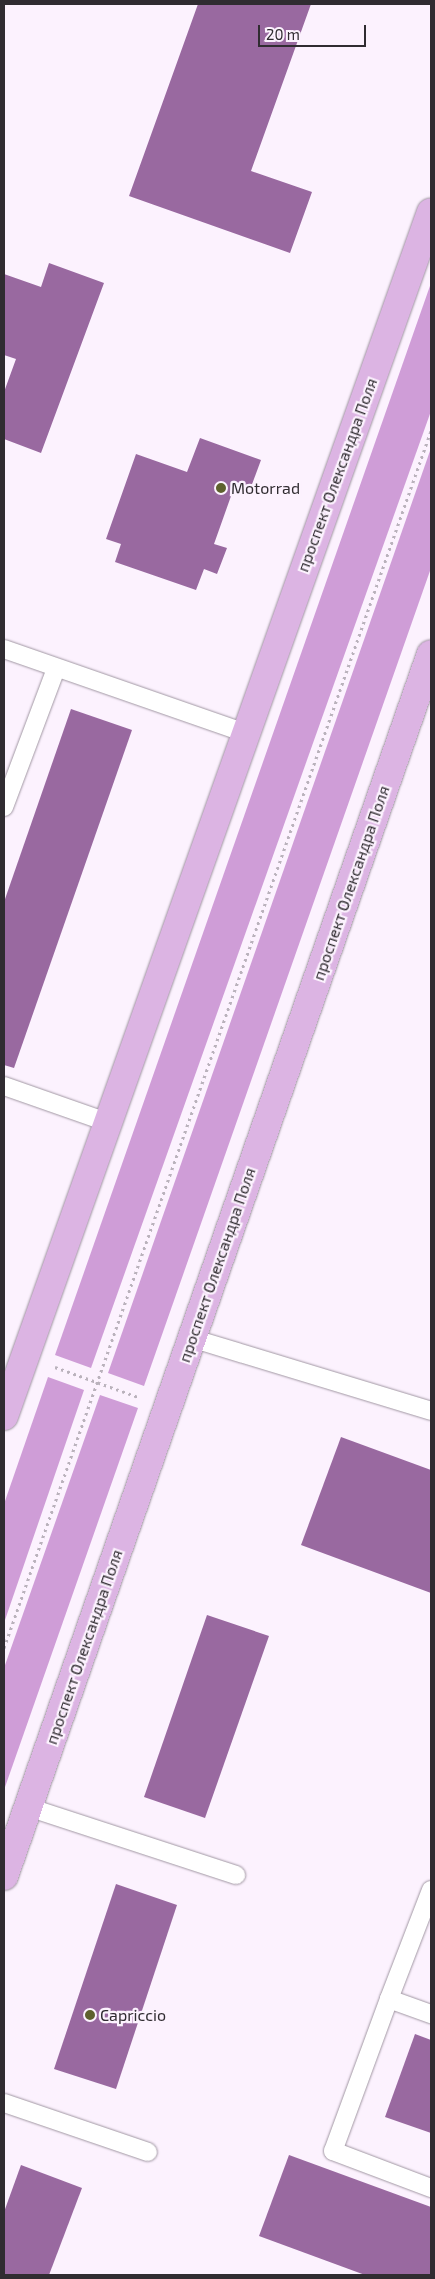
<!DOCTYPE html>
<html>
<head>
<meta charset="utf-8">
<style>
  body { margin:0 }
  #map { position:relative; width:435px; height:2279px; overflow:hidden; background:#fcf2fe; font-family:"Exo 2",sans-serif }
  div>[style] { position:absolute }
  .forest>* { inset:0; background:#cf9dd7 }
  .building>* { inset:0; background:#9969a0 }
  .path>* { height:3px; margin-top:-1.5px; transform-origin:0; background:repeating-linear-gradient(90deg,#bab2bc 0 2.5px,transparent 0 6.5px) }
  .roads { filter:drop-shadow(0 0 1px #a197a3) drop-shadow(0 0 1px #a197a3) }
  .lane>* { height:18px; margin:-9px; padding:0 9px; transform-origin:9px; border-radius:9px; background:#fff }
  .primary>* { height:28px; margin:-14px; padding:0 14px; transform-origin:14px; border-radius:14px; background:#dcb4e3 }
  .dots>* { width:14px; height:14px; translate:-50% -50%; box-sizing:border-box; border:2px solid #fcf2fe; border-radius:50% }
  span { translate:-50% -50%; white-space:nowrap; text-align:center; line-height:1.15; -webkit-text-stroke:4.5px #fcf2fe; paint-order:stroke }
  .street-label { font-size:16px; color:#302c31 }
  .poi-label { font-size:16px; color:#302c31 }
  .left { translate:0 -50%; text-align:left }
  .frame { position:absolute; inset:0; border:5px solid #302c31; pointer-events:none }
  .scale { position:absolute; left:258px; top:25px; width:108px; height:22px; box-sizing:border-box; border:2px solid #302c31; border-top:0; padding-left:6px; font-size:15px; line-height:18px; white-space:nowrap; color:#302c31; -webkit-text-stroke:4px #fcf2fe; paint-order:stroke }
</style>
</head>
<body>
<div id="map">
  <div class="forest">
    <i style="clip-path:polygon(431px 283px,431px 411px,91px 1368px,55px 1355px)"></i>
    <i style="clip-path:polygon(431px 448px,431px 568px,144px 1386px,108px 1373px)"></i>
    <i style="clip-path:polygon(48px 1377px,84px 1390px,4px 1623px,4px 1504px)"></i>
    <i style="clip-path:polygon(100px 1395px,138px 1408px,4px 1790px,4px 1668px)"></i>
  </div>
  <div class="building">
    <i style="clip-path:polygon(198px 4px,311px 4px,251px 171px,312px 192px,290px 253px,129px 196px)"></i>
    <i style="clip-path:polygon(49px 263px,104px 283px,41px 453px,4px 439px,4px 392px,16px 359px,4px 355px,4px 274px,41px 287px)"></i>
    <i style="clip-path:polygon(200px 438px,261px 460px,251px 487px,236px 482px,214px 544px,227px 548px,217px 574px,204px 569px,196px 590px,115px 562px,121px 544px,106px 539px,136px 454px,187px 472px)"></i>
    <i style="clip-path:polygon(71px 709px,132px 730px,14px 1068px,4px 1065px,4px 902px)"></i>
    <i style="clip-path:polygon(341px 1437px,431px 1470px,431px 1593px,301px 1545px)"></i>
    <i style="clip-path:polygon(207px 1615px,269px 1636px,205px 1818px,144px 1797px)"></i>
    <i style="clip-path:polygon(116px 1884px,177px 1905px,116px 2089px,54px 2069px)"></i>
    <i style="clip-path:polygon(415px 2034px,431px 2040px,431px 2133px,385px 2117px)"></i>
    <i style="clip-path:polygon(289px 2155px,431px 2207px,431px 2275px,365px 2275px,259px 2236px)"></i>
    <i style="clip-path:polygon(21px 2165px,82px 2188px,49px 2275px,4px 2275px,4px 2212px)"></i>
  </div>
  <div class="path">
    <i style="left:55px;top:1367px;width:88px;rotate:19.9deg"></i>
    <i style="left:4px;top:1648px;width:1290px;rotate:-70.67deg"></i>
  </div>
  <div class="roads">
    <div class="lane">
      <i style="left:4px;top:649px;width:255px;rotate:19.2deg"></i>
      <i style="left:4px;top:807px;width:147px;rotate:-69.4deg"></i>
      <i style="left:4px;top:1086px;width:109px;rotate:19.3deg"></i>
      <i style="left:191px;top:1338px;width:251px;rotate:16.9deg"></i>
      <i style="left:28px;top:1807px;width:219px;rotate:18.1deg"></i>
      <i style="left:431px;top:1890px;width:117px;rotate:111.1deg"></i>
      <i style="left:389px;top:1999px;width:45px;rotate:19.7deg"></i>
      <i style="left:389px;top:1999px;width:162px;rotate:110.2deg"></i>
      <i style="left:333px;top:2151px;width:105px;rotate:20.7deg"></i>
      <i style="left:4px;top:2103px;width:152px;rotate:18.8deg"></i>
    </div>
    <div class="primary">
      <i style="left:4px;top:1416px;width:1277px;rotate:-70.47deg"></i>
      <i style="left:4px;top:1876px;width:1294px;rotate:-70.74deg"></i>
    </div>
  </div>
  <div class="dots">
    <i style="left:221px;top:488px;background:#5e612e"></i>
    <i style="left:90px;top:2015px;background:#5e612e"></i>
  </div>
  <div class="street-label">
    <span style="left:337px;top:475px;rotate:-70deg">проспект Олександра Поля</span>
    <span style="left:351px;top:883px;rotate:-71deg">проспект Олександра Поля</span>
    <span style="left:217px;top:1265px;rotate:-71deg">проспект Олександра Поля</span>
    <span style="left:84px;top:1647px;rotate:-71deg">проспект Олександра Поля</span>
  </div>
  <div class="poi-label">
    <span class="left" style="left:231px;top:488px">Motorrad</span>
    <span class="left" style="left:100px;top:2015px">Capriccio</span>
  </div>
  <div class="frame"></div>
  <div class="scale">20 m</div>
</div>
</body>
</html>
